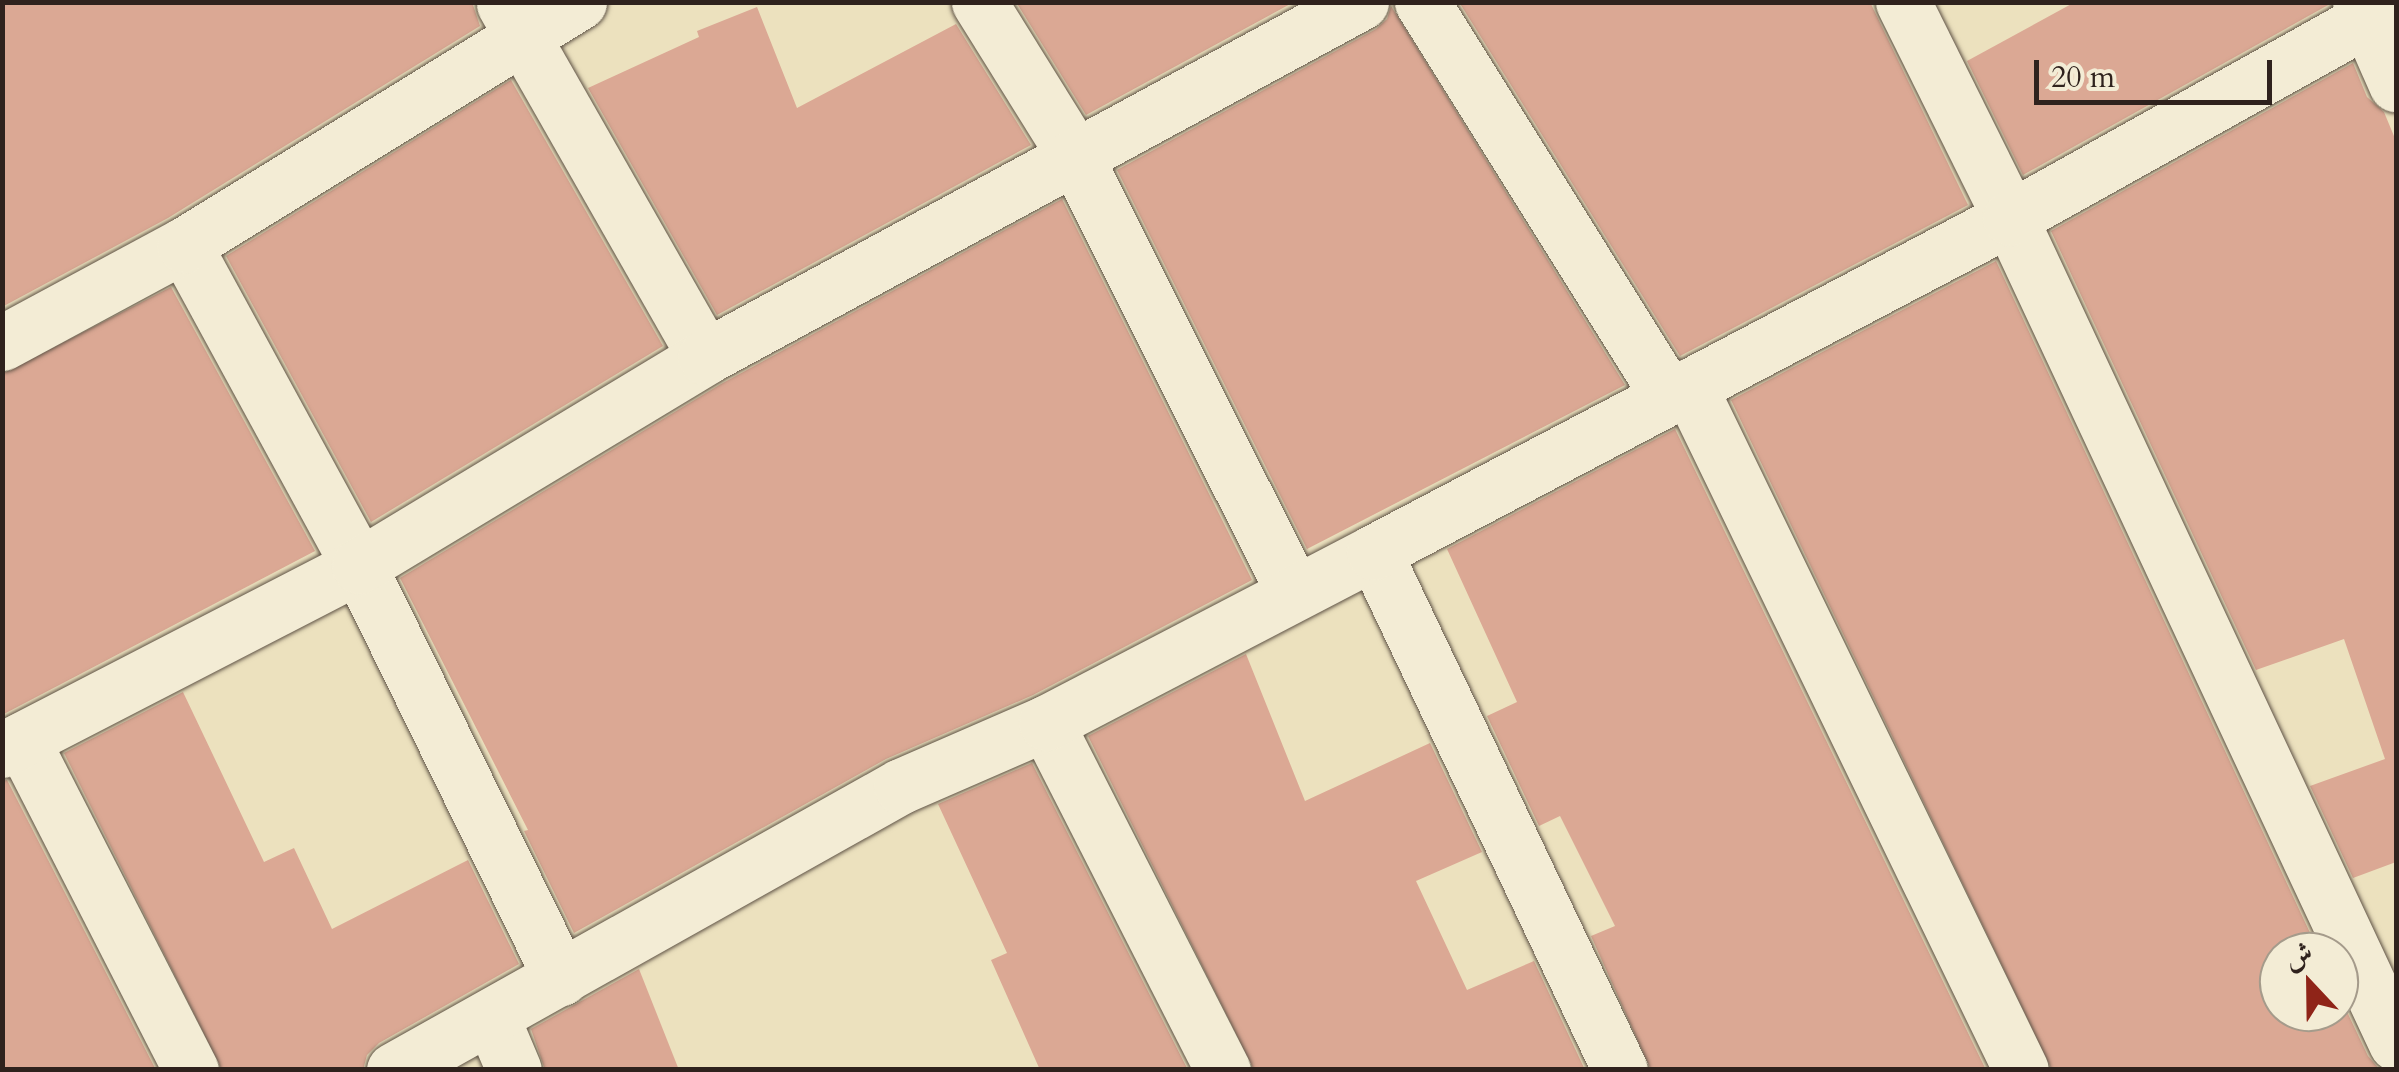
<!DOCTYPE html>
<html>
<head>
<meta charset="utf-8">
<style>
  body { margin:0 }
  #map { position:relative; width:2399px; height:1072px; overflow:hidden; background:#ece1be; font-family:Cardo,Amiri,serif }
  div>[style] { position:absolute }
  .building>* { inset:0; background:#dba894 }
  .roads { filter:drop-shadow(0 0 2px #5e5245) drop-shadow(0 0 2px #5e5245) }
  .street>* { height:55px; margin:-27.5px; padding:0 27.5px; transform-origin:27.5px; border-radius:27.5px; background:#f3ecd5 }
  span { translate:-50% -50%; white-space:nowrap; text-align:center; line-height:1.15; -webkit-text-stroke:10px #f3ecd5; paint-order:stroke }
  .frame { position:absolute; inset:0; border:5px solid #2f221d; pointer-events:none }
  .north { position:absolute; left:2259px; top:932px; width:100px; height:100px; box-sizing:border-box; background:#f3ecd5; border:2px solid #a59b8b; border-radius:50%; rotate:338deg; font-size:28px; font-weight:700; line-height:40px; text-align:center; color:#2f221d }
  .north::after { content:''; display:block; margin:auto; width:35px; height:45px; background:#8f2418; clip-path:polygon(50% 0,100% 100%,50% 72%,0 100%) }
  .scale { position:absolute; left:2034px; top:60px; width:238px; height:45px; box-sizing:border-box; border:5px solid #2f221d; border-top:0; padding-left:12px; font-size:30px; line-height:35px; white-space:nowrap; color:#2f221d; -webkit-text-stroke:8px #f3ecd5; paint-order:stroke }
</style>
</head>
<body>
<div id="map">
  <div class="building">
    <i style="clip-path:polygon(2px 2px,472px 2px,480px 26px,168px 218px,2px 307px)"></i>
    <i style="clip-path:polygon(1016px 2px,1294px 2px,1086px 115px)"></i>
    <i style="clip-path:polygon(1459px 2px,1870px 2px,1968px 205px,1680px 356px)"></i>
    <i style="clip-path:polygon(2075px 2px,2329px 2px,2330px 4px,2023px 175px,1967px 61px)"></i>
    <i style="clip-path:polygon(1391px 6px,1625px 385px,1307px 549px,1117px 170px,1376px 29px,1387px 19px)"></i>
    <i style="clip-path:polygon(757px 7px,797px 108px,956px 24px,1031px 145px,717px 315px,588px 88px,699px 37px,697px 31px)"></i>
    <i style="clip-path:polygon(2353px 63px,2367px 97px,2384px 112px,2396px 141px,2396px 862px,2353px 878px,2310px 786px,2385px 759px,2344px 639px,2256px 670px,2051px 231px)"></i>
    <i style="clip-path:polygon(511px 80px,663px 346px,371px 522px,226px 256px)"></i>
    <i style="clip-path:polygon(1062px 199px,1252px 580px,1033px 695px,886px 759px,574px 933px,524px 831px,528px 830px,400px 578px,721px 384px)"></i>
    <i style="clip-path:polygon(1996px 261px,2319px 952px,2279px 952px,2279px 1012px,2339px 1012px,2339px 995px,2368px 1056px,2380px 1070px,2052px 1070px,1731px 400px)"></i>
    <i style="clip-path:polygon(171px 287px,315px 551px,2px 715px,2px 374px)"></i>
    <i style="clip-path:polygon(1675px 429px,1986px 1070px,1651px 1070px,1591px 936px,1615px 926px,1560px 816px,1539px 826px,1487px 716px,1517px 702px,1447px 549px)"></i>
    <i style="clip-path:polygon(1246px 654px,1305px 801px,1430px 743px,1482px 852px,1416px 881px,1467px 990px,1534px 961px,1585px 1070px,1254px 1070px,1088px 736px)"></i>
    <i style="clip-path:polygon(183px 692px,264px 862px,294px 848px,332px 929px,468px 860px,519px 964px,379px 1043px,367px 1055px,363px 1070px,222px 1070px,64px 753px)"></i>
    <i style="clip-path:polygon(1032px 763px,1188px 1070px,1040px 1070px,991px 960px,1007px 953px,938px 804px)"></i>
    <i style="clip-path:polygon(7px 780px,156px 1070px,2px 1070px,2px 781px)"></i>
    <i style="clip-path:polygon(639px 969px,679px 1070px,545px 1070px,531px 1029px)"></i>
  </div>
  <div class="roads">
    <div class="street">
      <i style="left:979px;top:2px;width:181px;rotate:58.1deg"></i>
      <i style="left:1075px;top:156px;width:489px;rotate:63.4deg"></i>
      <i style="left:1422px;top:2px;width:464px;rotate:58deg"></i>
      <i style="left:1903px;top:2px;width:241px;rotate:63.6deg"></i>
      <i style="left:2010px;top:218px;width:911px;rotate:64.93deg"></i>
      <i style="left:2360px;top:2px;width:90px;rotate:66.3deg"></i>
      <i style="left:504px;top:4px;width:406px;rotate:60.3deg"></i>
      <i style="left:184px;top:245px;width:366px;rotate:61.4deg"></i>
      <i style="left:359px;top:566px;width:459px;rotate:63.9deg"></i>
      <i style="left:2px;top:343px;width:207px;rotate:-28.3deg"></i>
      <i style="left:184px;top:245px;width:464px;rotate:-31.6deg"></i>
      <i style="left:1689px;top:386px;width:760px;rotate:64.11deg"></i>
      <i style="left:1374px;top:552px;width:573px;rotate:64.6deg"></i>
      <i style="left:1046px;top:723px;width:390px;rotate:63deg"></i>
      <i style="left:22px;top:740px;width:371px;rotate:62.9deg"></i>
      <i style="left:2px;top:750px;width:402px;rotate:-27.3deg"></i>
      <i style="left:359px;top:566px;width:404px;rotate:-31.1deg"></i>
      <i style="left:705px;top:357px;width:746px;rotate:-28.42deg"></i>
      <i style="left:492px;top:1018px;width:56px;rotate:67.1deg"></i>
      <i style="left:394px;top:1070px;width:581px;rotate:-29.26deg"></i>
      <i style="left:901px;top:786px;width:158px;rotate:-23.5deg"></i>
      <i style="left:1046px;top:723px;width:370px;rotate:-27.5deg"></i>
      <i style="left:1374px;top:552px;width:718px;rotate:-27.71deg"></i>
      <i style="left:2010px;top:218px;width:442px;rotate:-29.1deg"></i>
    </div>
  </div>
  <div class="frame"></div>
  <div class="north">ش</div>
  <div class="scale">20 m</div>
</div>
</body>
</html>
